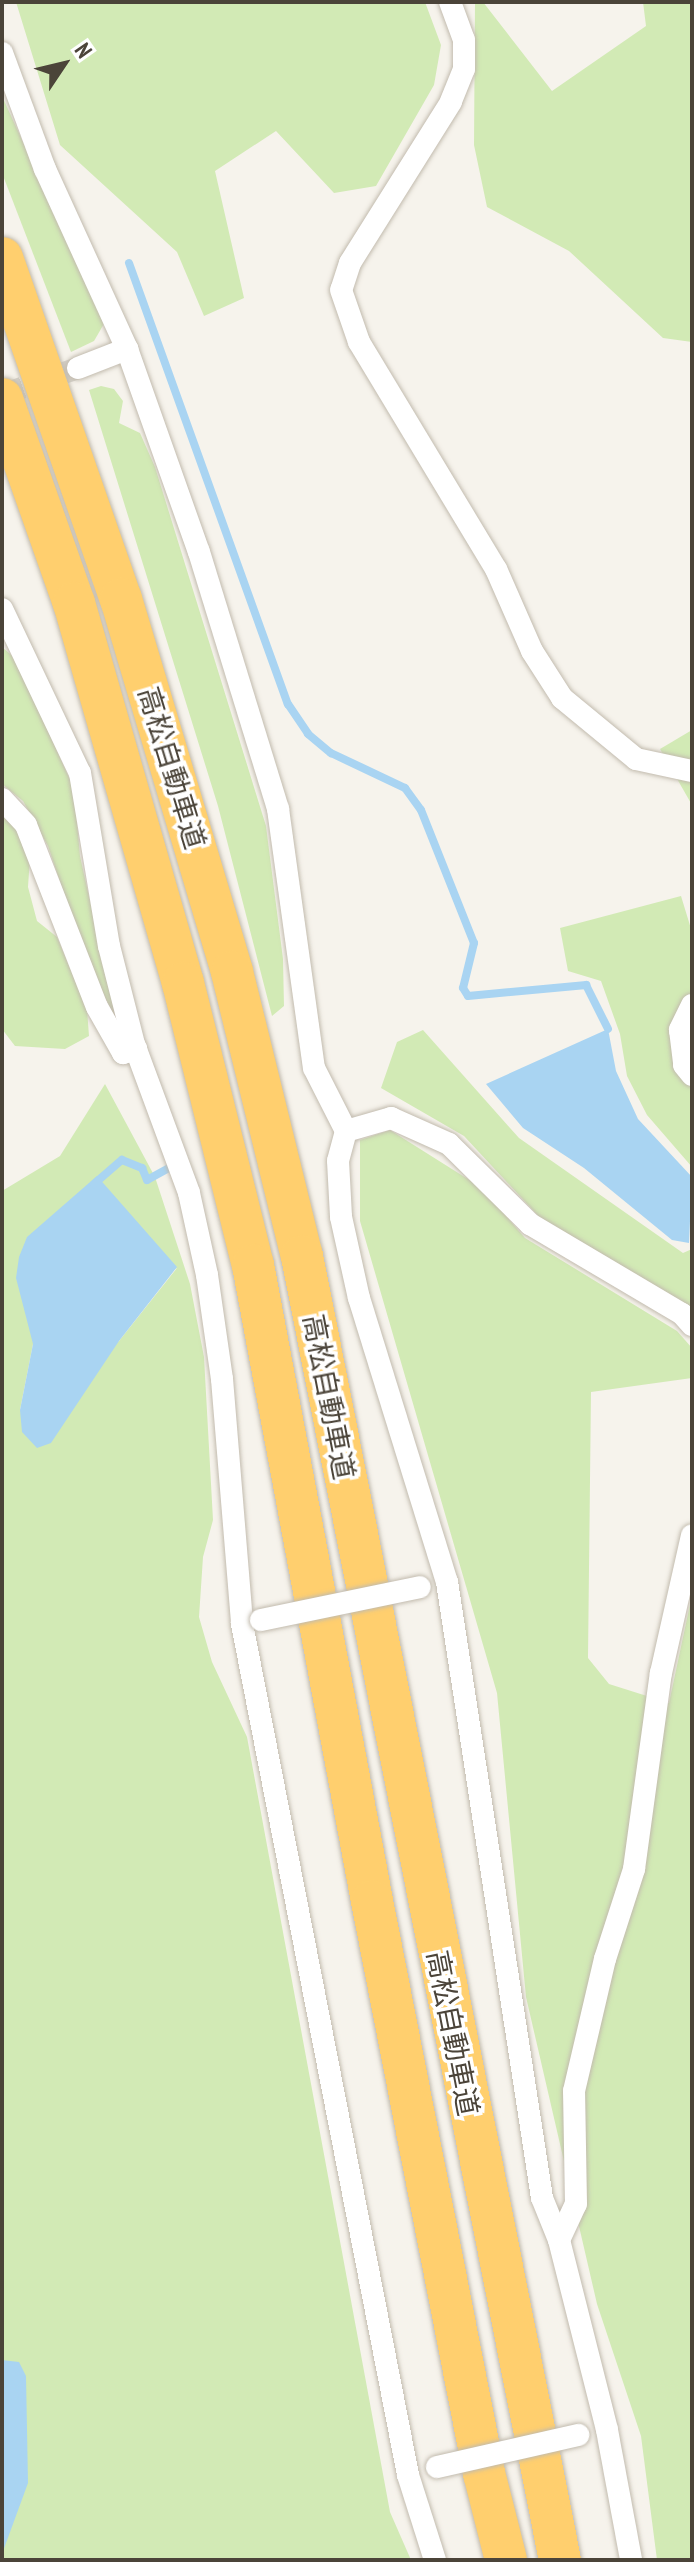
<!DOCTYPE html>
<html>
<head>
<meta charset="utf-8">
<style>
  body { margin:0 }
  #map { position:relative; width:694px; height:2562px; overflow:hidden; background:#f6f3ec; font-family:"PT Sans Narrow","Noto Sans JP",sans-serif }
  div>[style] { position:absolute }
  .green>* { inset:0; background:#d2eab5 }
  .water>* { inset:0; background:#a9d4f2 }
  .stream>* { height:8px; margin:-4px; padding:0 4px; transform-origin:4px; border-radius:4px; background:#a9d4f2 }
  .street-tunnel>* { height:22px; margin-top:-11px; transform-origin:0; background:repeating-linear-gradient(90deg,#d4d0c8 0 22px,transparent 0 33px) }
  .roads { filter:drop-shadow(0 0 2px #c2bbae) drop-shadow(0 0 2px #c2bbae) }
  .street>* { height:22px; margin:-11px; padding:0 11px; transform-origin:11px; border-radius:11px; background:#fff }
  .highway>* { height:42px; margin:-21px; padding:0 21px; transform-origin:21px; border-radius:21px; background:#ffcf6e }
  .bridges { filter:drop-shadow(0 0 2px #c2bbae) drop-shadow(0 0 2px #c2bbae) }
  .street-bridge>* { height:22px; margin:-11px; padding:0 11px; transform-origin:11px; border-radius:11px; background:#fff }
  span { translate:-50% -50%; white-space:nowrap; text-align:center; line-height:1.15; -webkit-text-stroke:7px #fff; paint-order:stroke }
  .street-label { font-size:28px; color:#4b4439 }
  .frame { position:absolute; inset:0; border:4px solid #4b4439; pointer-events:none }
  .north { position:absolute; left:24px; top:24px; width:80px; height:80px; -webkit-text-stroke:6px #fff; paint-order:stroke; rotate:55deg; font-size:22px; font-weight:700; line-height:32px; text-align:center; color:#4b4439 }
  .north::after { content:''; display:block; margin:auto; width:28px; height:36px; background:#4b4439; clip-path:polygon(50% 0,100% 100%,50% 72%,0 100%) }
</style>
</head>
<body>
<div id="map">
  <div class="green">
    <i style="clip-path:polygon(16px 2px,425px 2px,441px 45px,434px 85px,376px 186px,334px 193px,276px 131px,215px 171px,244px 298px,204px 316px,177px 252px,60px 145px)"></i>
    <i style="clip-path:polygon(475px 2px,483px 2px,552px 91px,646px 26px,643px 2px,692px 2px,692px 342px,663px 338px,569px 251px,487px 207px,474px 145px)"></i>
    <i style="clip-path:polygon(2px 96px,105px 322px,94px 341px,71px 352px,2px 173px)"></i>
    <i style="clip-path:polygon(101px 386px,114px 389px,123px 401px,119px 423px,140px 433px,155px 467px,266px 826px,283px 959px,284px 1006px,272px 1016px,218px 806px,89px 390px)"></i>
    <i style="clip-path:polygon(2px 647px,16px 659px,74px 789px,80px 856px,116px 1019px,87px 962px,48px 846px,23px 801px,2px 784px)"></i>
    <i style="clip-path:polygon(692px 730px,692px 805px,660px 749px)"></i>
    <i style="clip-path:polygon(2px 813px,12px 817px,30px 857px,28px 887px,37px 921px,57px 937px,87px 1009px,89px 1036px,65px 1049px,15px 1046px,2px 1029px)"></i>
    <i style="clip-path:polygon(681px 896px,692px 932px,692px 1167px,647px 1115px,627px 1076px,620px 1034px,601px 981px,568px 971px,560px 928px)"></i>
    <i style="clip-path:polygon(423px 1030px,519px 1138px,683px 1253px,692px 1249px,692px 1312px,543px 1221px,464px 1136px,381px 1088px,397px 1042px)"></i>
    <i style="clip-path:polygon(evenodd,105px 1084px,155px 1177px,190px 1284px,204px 1357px,213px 1520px,203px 1557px,199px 1617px,212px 1662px,247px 1737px,390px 2512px,411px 2560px,2px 2560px,2px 1191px,60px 1156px,105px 1084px,177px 1268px,119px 1341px,20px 1410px,33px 1344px,177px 1268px)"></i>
    <i style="clip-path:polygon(390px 1130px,482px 1188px,525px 1238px,677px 1331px,692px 1348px,692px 1378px,591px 1392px,588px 1658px,609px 1684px,669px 1703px,692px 1595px,692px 2560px,657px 2560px,641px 2436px,597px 2304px,526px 1997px,497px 1693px,360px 1221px,360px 1140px)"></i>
  </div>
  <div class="water">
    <i style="clip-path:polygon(608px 1029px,616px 1071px,638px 1119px,692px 1177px,689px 1243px,672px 1240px,584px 1168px,523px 1128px,486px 1084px)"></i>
    <i style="clip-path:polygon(97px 1176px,177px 1267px,119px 1341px,51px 1443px,37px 1448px,22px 1432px,20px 1410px,33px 1344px,16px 1278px,19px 1257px,27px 1237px)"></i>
    <i style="clip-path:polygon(2px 2360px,19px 2362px,26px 2376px,28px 2483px,2px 2554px)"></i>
  </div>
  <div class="stream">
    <i style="left:129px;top:263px;width:469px;rotate:70.2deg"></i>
    <i style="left:288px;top:704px;width:36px;rotate:56deg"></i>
    <i style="left:308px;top:734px;width:30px;rotate:40deg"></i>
    <i style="left:331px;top:753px;width:82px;rotate:25.3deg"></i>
    <i style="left:405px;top:788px;width:27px;rotate:54deg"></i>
    <i style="left:421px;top:810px;width:143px;rotate:68.3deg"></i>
    <i style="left:474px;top:943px;width:46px;rotate:103.7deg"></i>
    <i style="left:463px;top:988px;width:9px;rotate:58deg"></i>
    <i style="left:468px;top:996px;width:119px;rotate:-5.3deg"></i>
    <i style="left:586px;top:985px;width:49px;rotate:63.4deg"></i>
    <i style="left:94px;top:1184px;width:37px;rotate:-41deg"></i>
    <i style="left:122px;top:1160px;width:22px;rotate:22deg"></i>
    <i style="left:142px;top:1168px;width:13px;rotate:67deg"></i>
    <i style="left:147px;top:1180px;width:25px;rotate:-29deg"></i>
  </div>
  <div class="street-tunnel">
    <i style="left:2px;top:395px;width:81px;rotate:-19.6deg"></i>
  </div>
  <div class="roads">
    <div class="street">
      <i style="left:450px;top:2px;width:40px;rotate:69.8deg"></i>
      <i style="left:464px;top:40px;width:29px;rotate:90deg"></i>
      <i style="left:464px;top:69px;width:35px;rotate:112deg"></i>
      <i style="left:451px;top:102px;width:190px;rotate:122.1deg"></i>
      <i style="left:350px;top:263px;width:28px;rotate:108deg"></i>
      <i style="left:341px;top:290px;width:55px;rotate:70.9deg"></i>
      <i style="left:359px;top:342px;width:265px;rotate:58.9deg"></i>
      <i style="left:496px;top:569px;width:90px;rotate:66.3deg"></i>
      <i style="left:532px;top:651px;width:56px;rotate:57.4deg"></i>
      <i style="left:562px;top:698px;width:96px;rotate:39.5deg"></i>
      <i style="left:636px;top:759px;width:57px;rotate:12.1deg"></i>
      <i style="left:2px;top:53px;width:124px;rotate:69.7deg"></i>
      <i style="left:45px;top:169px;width:198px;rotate:65.5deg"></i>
      <i style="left:127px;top:349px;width:215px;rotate:70.5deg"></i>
      <i style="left:199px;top:552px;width:269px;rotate:72.9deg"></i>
      <i style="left:278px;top:809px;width:261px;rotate:82.1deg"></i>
      <i style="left:314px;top:1068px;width:71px;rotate:63.1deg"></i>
      <i style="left:346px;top:1131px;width:31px;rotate:105deg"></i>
      <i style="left:338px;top:1161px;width:56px;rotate:86.9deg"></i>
      <i style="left:341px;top:1217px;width:83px;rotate:77.5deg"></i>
      <i style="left:359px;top:1298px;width:297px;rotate:72.8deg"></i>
      <i style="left:447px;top:1582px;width:623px;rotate:81.23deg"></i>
      <i style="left:542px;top:2198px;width:45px;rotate:68deg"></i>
      <i style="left:559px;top:2240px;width:196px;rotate:75.8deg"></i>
      <i style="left:607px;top:2430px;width:132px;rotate:79.5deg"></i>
      <i style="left:78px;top:368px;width:53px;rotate:-21.2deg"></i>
      <i style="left:2px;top:609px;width:182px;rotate:64.6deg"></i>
      <i style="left:80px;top:773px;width:175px;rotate:80.5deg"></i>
      <i style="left:109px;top:946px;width:101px;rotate:75.7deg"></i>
      <i style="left:134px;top:1044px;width:159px;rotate:69.7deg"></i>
      <i style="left:189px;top:1193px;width:84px;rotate:77.6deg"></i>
      <i style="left:207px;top:1275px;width:105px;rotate:81.8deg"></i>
      <i style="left:222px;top:1379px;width:246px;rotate:85.3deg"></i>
      <i style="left:242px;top:1624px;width:867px;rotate:78.96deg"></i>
      <i style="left:408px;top:2475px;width:89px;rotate:72.4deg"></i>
      <i style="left:2px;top:799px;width:35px;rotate:47deg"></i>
      <i style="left:26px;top:825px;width:195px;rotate:68.7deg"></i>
      <i style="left:97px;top:1007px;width:53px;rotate:60.5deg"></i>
      <i style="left:123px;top:1053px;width:14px;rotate:-17deg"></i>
      <i style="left:692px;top:1005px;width:28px;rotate:116deg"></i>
      <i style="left:680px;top:1030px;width:35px;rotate:83deg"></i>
      <i style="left:684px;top:1065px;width:13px;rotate:51deg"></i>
      <i style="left:346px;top:1131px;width:47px;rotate:-16.1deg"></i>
      <i style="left:391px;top:1118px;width:64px;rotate:24.1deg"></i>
      <i style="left:449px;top:1144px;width:114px;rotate:44.6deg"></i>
      <i style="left:530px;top:1224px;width:177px;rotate:30.6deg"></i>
      <i style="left:682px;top:1314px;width:15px;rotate:48deg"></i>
      <i style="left:559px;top:2240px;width:40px;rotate:-65deg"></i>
      <i style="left:576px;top:2204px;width:113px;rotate:-91deg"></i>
      <i style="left:574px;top:2091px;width:136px;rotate:-76.8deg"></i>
      <i style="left:605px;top:1959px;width:95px;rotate:-72.1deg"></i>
      <i style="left:634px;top:1869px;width:198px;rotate:-82.2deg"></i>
      <i style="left:661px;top:1673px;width:141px;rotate:-77.3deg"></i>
    </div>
    <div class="highway">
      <i style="left:2px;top:258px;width:361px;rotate:70.8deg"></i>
      <i style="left:121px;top:599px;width:389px;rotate:73.4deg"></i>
      <i style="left:232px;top:972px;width:292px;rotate:76.2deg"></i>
      <i style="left:302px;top:1256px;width:1329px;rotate:78.81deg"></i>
      <i style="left:2px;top:399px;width:216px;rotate:70.6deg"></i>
      <i style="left:74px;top:603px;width:395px;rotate:74deg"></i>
      <i style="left:183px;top:983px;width:291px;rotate:76.1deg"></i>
      <i style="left:253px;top:1265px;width:647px;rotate:79.4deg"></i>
      <i style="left:372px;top:1901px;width:583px;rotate:78.92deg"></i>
      <i style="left:484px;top:2473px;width:90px;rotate:75.8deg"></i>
    </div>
  </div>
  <div class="bridges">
    <div class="street-bridge">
      <i style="left:261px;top:1620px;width:162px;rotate:-11.7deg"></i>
      <i style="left:437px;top:2467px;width:145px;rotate:-12.8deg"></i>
    </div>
  </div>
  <div class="street-label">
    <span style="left:172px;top:768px;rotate:73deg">高松自動車道</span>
    <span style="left:329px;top:1397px;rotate:79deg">高松自動車道</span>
    <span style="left:453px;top:2033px;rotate:79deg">高松自動車道</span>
  </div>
  <div class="frame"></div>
  <div class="north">N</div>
</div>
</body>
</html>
